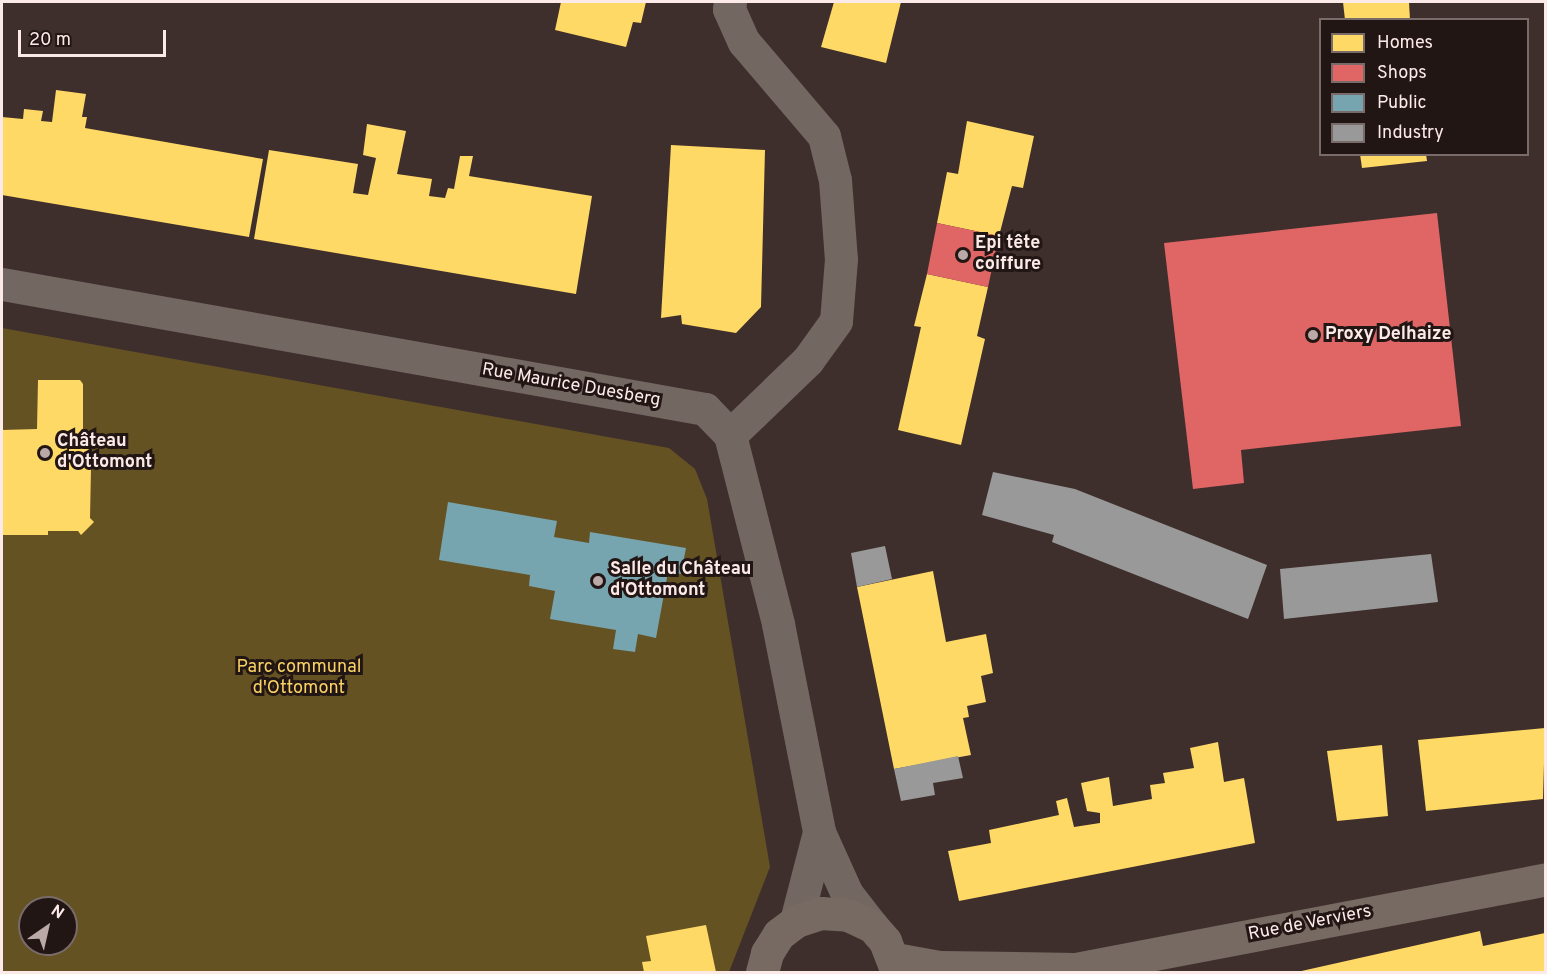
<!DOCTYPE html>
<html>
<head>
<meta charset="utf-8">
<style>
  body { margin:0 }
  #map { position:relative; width:1547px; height:974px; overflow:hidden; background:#3e2f2d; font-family:Overpass,sans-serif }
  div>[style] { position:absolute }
  .green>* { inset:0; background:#655223 }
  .homes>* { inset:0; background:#ffd966 }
  .shops>* { inset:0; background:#e06666 }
  .public>* { inset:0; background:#76a5af }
  .industry>* { inset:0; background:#999 }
  .street>* { height:33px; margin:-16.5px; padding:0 16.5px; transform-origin:16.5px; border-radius:16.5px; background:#736761 }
  .secondary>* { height:33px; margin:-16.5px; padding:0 16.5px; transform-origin:16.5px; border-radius:16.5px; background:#776a63 }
  .dots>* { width:16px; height:16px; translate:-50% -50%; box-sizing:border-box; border:3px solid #221615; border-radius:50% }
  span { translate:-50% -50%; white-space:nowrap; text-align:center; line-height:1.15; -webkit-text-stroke:6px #221615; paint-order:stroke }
  .poi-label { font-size:18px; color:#fceae8; font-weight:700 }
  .left { translate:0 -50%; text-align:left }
  .street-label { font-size:18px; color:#fceae8 }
  .park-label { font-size:18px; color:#f9d263 }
  .frame { position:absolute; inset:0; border:3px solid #fceae8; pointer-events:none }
  .legend { position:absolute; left:1319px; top:18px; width:210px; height:138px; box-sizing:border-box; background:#221615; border:2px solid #796b69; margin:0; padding:8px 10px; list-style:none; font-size:18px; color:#fceae8 }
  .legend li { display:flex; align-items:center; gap:12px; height:30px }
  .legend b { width:30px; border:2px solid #796b69 }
  .north { position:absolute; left:18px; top:896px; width:60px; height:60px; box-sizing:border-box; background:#221615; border:2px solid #796b69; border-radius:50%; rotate:34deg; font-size:16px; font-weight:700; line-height:24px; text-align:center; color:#fceae8 }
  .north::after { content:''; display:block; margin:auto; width:21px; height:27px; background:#baa9a7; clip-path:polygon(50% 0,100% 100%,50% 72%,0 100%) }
  .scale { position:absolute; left:18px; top:30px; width:148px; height:27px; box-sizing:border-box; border:3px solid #fceae8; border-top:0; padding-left:8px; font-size:18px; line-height:21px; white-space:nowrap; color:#fceae8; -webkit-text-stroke:4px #221615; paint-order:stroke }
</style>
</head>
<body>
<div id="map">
  <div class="green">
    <i style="clip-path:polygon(evenodd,2px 328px,669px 448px,695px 469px,707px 499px,770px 867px,729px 972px,2px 972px,2px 328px,30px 908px,66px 908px,66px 944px,30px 944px,30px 908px)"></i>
  </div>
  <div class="homes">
    <i style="clip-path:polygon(561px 2px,646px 2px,641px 23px,633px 22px,626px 47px,555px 30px)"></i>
    <i style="clip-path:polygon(834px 2px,901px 2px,886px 63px,821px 47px)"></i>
    <i style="clip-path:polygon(1343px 2px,1409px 2px,1410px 20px,1345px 20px)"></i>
    <i style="clip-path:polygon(56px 90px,86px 94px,82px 117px,87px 117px,85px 128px,263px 159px,249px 237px,2px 195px,2px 117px,23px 119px,24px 109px,43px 111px,41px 121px,52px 122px)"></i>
    <i style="clip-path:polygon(967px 121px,1034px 136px,1023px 188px,1012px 186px,999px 236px,937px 223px,947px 172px,958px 174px)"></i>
    <i style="clip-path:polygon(367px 124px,406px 131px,397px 174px,432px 179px,429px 196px,445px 198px,448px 188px,454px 189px,460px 156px,473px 156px,469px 176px,592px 196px,576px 294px,254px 239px,269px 150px,358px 164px,353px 193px,368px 195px,376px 158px,363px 155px)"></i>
    <i style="clip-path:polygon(671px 145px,765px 150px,761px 307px,736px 333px,682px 324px,681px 315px,661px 318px)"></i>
    <i style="clip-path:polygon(1360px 154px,1426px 154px,1427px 161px,1362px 168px)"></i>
    <i style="clip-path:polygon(927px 274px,988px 287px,977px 336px,985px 339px,961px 445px,898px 430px,921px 327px,914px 326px)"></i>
    <i style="clip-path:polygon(38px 380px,80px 380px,83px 384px,83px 437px,89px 438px,88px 469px,91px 469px,90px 518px,94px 522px,81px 535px,78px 531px,48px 531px,48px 535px,2px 535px,2px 430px,37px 429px)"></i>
    <i style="clip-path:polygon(933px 571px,946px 642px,986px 634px,993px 673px,981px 676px,986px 702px,967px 706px,969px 717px,963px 718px,971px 755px,894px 769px,857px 587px)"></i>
    <i style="clip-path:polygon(1545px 728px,1543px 799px,1426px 811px,1418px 740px)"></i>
    <i style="clip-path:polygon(1218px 742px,1224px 782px,1244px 778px,1255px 843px,959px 901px,948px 851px,991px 843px,989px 830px,1059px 815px,1056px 801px,1067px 798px,1074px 827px,1100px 823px,1100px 813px,1087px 811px,1081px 783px,1109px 777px,1113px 806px,1152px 799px,1150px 785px,1165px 783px,1163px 773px,1194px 768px,1190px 748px)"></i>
    <i style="clip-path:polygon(1382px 745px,1388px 816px,1337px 821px,1327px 751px)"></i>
    <i style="clip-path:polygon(706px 925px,716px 972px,644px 972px,642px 962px,651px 961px,646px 936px)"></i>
    <i style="clip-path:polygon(1480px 931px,1483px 946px,1545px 933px,1545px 972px,1297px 972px)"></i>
  </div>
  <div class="shops">
    <i style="clip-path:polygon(1437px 213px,1461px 426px,1241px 450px,1244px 483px,1193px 489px,1164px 243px)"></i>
    <i style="clip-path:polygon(937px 223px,999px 236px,988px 287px,927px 274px)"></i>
  </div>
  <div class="public">
    <i style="clip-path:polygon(448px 502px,557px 521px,554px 537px,589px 543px,590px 532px,686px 548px,681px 574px,668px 572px,656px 638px,638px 634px,635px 652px,613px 649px,616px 630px,550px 619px,555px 591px,529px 586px,530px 575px,439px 560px)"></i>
  </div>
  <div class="industry">
    <i style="clip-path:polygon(993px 472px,1075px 489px,1267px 565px,1248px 619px,1052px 542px,1054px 535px,982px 515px)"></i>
    <i style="clip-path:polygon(885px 546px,892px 579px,857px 587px,851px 553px)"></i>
    <i style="clip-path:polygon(1431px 554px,1438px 602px,1284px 619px,1280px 569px)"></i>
    <i style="clip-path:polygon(958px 756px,963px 778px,933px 783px,935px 795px,901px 801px,894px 769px)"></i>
  </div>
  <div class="street">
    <i style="left:730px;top:2px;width:7px;rotate:98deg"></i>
    <i style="left:729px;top:9px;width:36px;rotate:66deg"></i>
    <i style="left:744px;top:42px;width:123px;rotate:49.6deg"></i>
    <i style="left:824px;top:136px;width:45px;rotate:76deg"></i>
    <i style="left:835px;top:180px;width:79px;rotate:85.7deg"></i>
    <i style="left:841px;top:259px;width:62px;rotate:94.6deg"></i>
    <i style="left:836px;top:321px;width:48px;rotate:125.7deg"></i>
    <i style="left:808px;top:360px;width:108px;rotate:136.1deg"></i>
    <i style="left:2px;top:284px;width:714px;rotate:10.08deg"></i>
    <i style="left:705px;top:409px;width:36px;rotate:46deg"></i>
    <i style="left:730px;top:435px;width:195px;rotate:75.7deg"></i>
    <i style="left:778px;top:624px;width:212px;rotate:78.8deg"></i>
    <i style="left:819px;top:832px;width:68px;rotate:65.7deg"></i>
    <i style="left:847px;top:894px;width:41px;rotate:52deg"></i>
    <i style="left:796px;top:921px;width:92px;rotate:-75.5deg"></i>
  </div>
  <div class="secondary">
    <i style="left:895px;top:959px;width:45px;rotate:10.3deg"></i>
    <i style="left:939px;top:967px;width:136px;rotate:0.8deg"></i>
    <i style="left:762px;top:972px;width:20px;rotate:-75deg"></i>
    <i style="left:767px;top:953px;width:22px;rotate:-58deg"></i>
    <i style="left:779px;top:934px;width:21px;rotate:-37deg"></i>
    <i style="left:796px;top:921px;width:26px;rotate:-18deg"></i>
    <i style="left:821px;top:913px;width:27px;rotate:4deg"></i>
    <i style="left:848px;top:915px;width:26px;rotate:25deg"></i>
    <i style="left:872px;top:926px;width:20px;rotate:49deg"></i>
    <i style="left:885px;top:941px;width:33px;rotate:69deg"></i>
    <i style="left:1060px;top:972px;width:495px;rotate:-10.8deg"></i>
  </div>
  <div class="dots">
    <i style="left:963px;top:255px;background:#baa9a7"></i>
    <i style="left:1313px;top:335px;background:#baa9a7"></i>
    <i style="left:45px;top:453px;background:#baa9a7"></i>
    <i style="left:598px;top:581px;background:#baa9a7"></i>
  </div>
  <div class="poi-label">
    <span class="left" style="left:975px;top:255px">Epi tête<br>coiffure</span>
    <span class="left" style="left:1325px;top:335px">Proxy Delhaize</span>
    <span class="left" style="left:57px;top:453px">Château<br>d'Ottomont</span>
    <span class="left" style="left:610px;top:581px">Salle du Château<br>d'Ottomont</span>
  </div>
  <div class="street-label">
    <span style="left:571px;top:386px;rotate:10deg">Rue Maurice Duesberg</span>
    <span style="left:1310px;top:924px;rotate:-11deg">Rue de Verviers</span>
  </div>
  <div class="park-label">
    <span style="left:299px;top:679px">Parc communal<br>d'Ottomont</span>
  </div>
  <div class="frame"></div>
  <ul class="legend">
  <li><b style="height:16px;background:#ffd966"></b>Homes</li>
  <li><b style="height:16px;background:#e06666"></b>Shops</li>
  <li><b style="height:16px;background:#76a5af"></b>Public</li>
  <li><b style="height:16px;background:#999"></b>Industry</li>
  </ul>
  <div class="north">N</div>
  <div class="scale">20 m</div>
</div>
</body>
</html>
